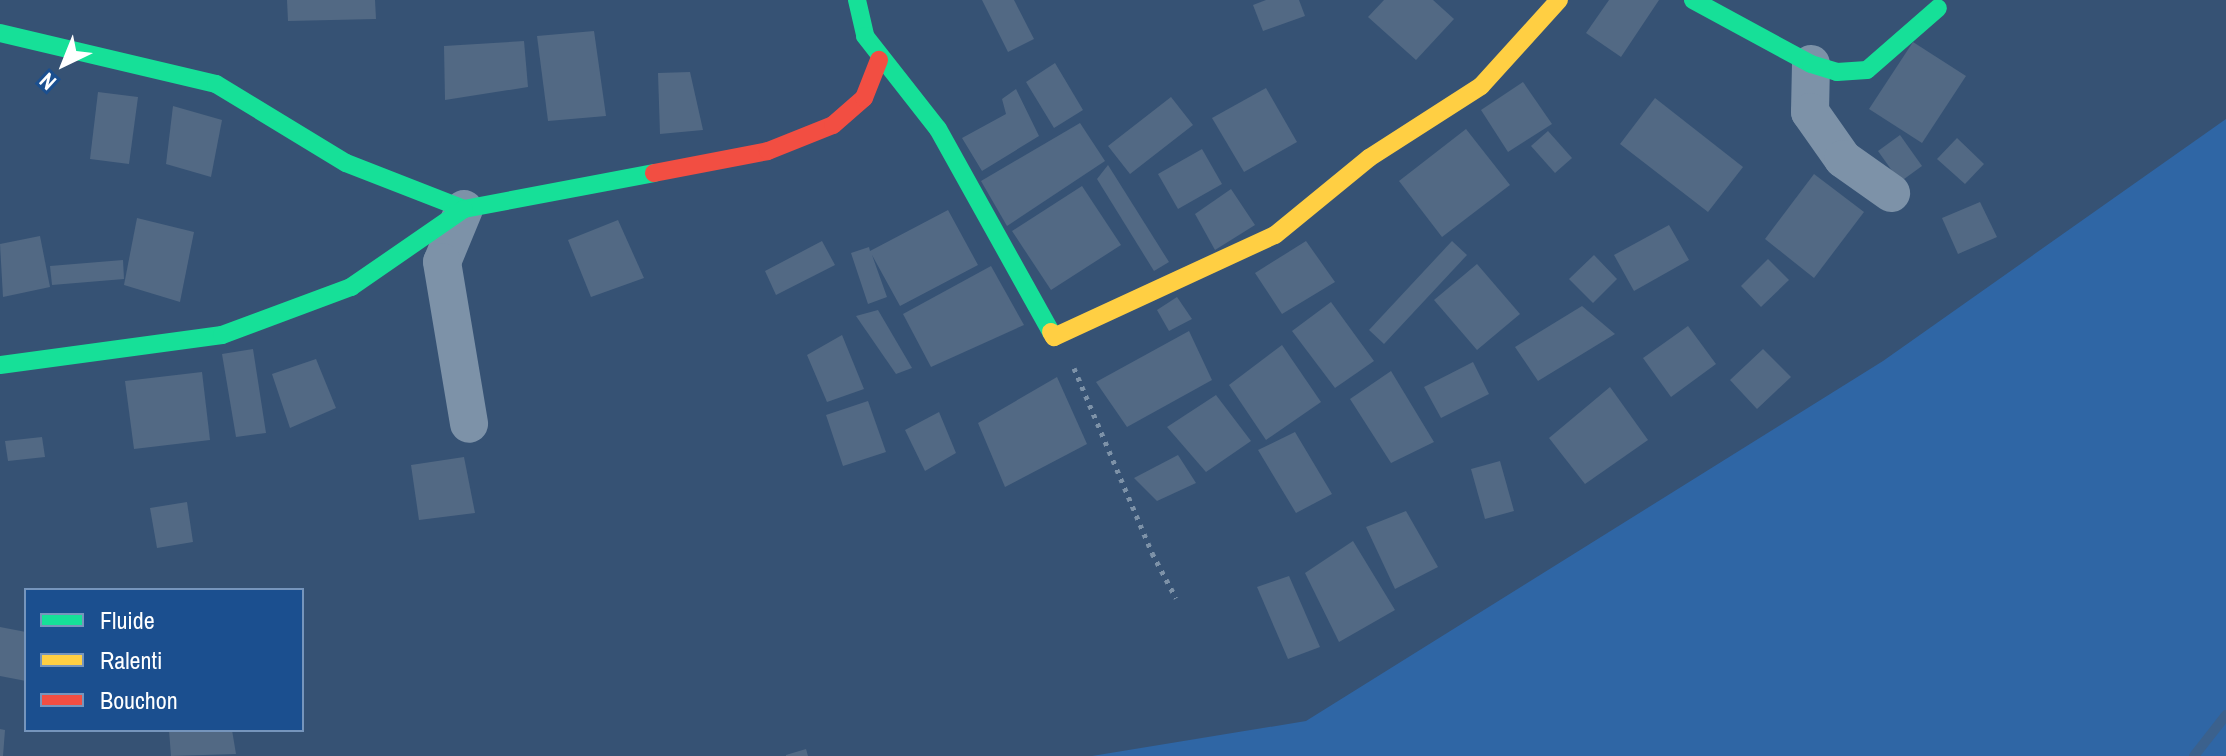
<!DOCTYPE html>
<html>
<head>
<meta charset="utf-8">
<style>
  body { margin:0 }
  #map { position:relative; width:2226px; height:756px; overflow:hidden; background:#365274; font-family:"Archivo Narrow",sans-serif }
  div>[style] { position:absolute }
  .green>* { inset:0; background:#2f66a5 }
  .stream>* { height:10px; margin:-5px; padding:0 5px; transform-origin:5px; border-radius:5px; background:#3b618d }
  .building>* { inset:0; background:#526984 }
  .path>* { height:5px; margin-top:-2.5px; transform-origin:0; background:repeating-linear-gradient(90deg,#7d92a8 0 4px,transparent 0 10px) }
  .street>* { height:38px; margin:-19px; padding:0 19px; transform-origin:19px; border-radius:19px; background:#7d92a8 }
  .fast>* { height:18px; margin:-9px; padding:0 9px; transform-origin:9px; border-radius:9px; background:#16e098 }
  .slow>* { height:18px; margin:-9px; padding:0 9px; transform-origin:9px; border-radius:9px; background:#ffcf43 }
  .jam>* { height:18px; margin:-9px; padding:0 9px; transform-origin:9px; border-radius:9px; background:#f24e42 }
  span { translate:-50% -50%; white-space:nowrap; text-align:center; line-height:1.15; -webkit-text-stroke:7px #1b4f8f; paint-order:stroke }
  .legend { position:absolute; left:24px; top:588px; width:280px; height:144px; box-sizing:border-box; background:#1b4f8f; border:2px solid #7695bc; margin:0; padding:10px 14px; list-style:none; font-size:24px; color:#fff }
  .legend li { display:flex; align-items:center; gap:16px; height:40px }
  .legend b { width:40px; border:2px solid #7695bc }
  .north { position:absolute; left:24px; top:24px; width:80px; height:80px; -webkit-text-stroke:6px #1b4f8f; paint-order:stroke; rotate:223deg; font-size:22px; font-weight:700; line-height:32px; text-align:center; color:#fff }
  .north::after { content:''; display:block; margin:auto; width:28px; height:36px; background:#fff; clip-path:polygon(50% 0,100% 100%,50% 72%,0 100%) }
</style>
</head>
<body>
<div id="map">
  <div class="green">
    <i style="clip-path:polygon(2226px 119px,2226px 756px,1092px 756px,1306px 721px,1883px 361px)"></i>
  </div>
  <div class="stream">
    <i style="left:2194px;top:756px;width:52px;rotate:-52deg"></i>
  </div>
  <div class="building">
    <i style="clip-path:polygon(287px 0,375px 0,376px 19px,288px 21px)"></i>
    <i style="clip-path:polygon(982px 0,1014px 0,1034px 39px,1008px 52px)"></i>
    <i style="clip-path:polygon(1266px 0,1299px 0,1305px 16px,1263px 31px,1253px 5px)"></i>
    <i style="clip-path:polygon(1384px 0,1433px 0,1454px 19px,1416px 60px,1368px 17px)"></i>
    <i style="clip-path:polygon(1609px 0,1659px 0,1621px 57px,1586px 33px)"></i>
    <i style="clip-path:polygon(594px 31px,606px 116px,548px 121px,537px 36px)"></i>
    <i style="clip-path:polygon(524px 41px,528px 87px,445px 100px,444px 46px)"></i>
    <i style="clip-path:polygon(1913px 42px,1966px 76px,1922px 143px,1869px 109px)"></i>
    <i style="clip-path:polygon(1055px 63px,1083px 110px,1054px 128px,1026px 82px)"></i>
    <i style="clip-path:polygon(690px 72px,703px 130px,660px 134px,658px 73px)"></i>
    <i style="clip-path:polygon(1523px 82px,1552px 124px,1508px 152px,1481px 110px)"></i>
    <i style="clip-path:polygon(1266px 88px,1297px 142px,1244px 172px,1212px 118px)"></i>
    <i style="clip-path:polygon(1016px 89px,1039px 136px,982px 171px,962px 138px,1006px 114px,1002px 99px)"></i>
    <i style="clip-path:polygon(98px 92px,138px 97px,129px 164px,90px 159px)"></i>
    <i style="clip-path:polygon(1171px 97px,1193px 125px,1130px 174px,1108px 146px)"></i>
    <i style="clip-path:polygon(1655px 98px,1743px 167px,1708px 212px,1620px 144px)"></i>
    <i style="clip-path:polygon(173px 106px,222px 120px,211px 177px,166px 164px)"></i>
    <i style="clip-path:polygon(1080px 123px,1105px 161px,1007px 226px,981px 181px)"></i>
    <i style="clip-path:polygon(1466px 129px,1510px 185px,1442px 237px,1399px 181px)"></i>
    <i style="clip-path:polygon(1548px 131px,1572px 158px,1555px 173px,1531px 146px)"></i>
    <i style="clip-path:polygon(1900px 135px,1922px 166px,1900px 182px,1878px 151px)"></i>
    <i style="clip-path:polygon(1957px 138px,1984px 164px,1965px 184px,1937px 159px)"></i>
    <i style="clip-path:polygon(1202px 149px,1222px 184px,1178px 209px,1158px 174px)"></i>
    <i style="clip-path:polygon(1108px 165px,1169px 262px,1154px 271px,1097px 179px)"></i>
    <i style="clip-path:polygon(1814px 174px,1864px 212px,1814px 278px,1765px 239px)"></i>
    <i style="clip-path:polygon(1082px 186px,1121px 245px,1051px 290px,1012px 231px)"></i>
    <i style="clip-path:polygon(1231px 189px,1255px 225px,1215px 250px,1195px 214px)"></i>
    <i style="clip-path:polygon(1980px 202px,1997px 237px,1958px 254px,1942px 218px)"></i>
    <i style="clip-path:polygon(948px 210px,978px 265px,900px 306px,872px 255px,887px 297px,868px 304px,851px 253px,869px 247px,870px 251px)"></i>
    <i style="clip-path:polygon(137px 218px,194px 232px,180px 302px,124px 285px)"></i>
    <i style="clip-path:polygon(618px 220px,644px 278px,591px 297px,568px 240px)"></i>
    <i style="clip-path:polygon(1669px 225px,1689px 260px,1634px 291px,1614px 255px)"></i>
    <i style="clip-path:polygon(40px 236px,50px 287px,3px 297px,0 244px)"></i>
    <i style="clip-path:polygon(822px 241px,835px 265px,776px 295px,765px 271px)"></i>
    <i style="clip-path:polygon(1306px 241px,1335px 282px,1282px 314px,1255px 273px)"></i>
    <i style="clip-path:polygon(1452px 241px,1467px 255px,1384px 344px,1369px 330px)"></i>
    <i style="clip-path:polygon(1594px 255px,1617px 279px,1593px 303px,1569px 279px)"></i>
    <i style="clip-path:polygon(1768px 259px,1789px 280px,1761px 307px,1741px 286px)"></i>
    <i style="clip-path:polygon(123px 260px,124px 279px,52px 285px,50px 266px)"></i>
    <i style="clip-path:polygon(1477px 264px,1520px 314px,1477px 350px,1434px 300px)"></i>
    <i style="clip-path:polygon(991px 266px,1024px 325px,931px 367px,903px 314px)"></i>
    <i style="clip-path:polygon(1177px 297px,1192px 319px,1169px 331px,1157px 310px)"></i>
    <i style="clip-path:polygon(1331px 302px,1374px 361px,1335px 388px,1292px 331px)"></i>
    <i style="clip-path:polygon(1582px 306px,1615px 334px,1538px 381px,1515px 347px)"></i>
    <i style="clip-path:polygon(878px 310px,912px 368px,896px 374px,856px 316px)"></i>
    <i style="clip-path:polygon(1688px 326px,1716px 364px,1671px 397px,1643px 358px)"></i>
    <i style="clip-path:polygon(1189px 331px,1212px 380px,1127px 427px,1096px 382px)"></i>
    <i style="clip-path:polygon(842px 335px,864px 389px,827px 402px,807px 355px)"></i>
    <i style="clip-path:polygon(1282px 345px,1321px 402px,1266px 440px,1229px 385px)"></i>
    <i style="clip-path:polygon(253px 349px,266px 433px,236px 437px,222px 354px)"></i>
    <i style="clip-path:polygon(1763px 349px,1791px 377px,1757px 409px,1730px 380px)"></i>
    <i style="clip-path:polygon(316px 359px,336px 408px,290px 428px,272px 374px)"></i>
    <i style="clip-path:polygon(1473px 362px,1489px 394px,1441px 418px,1424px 387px)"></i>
    <i style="clip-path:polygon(1391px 371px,1434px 442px,1391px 463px,1350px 399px)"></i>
    <i style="clip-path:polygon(202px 372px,210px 440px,134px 449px,125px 381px)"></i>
    <i style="clip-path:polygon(1057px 377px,1087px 444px,1005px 487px,978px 423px)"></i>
    <i style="clip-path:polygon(1610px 387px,1648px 440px,1585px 484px,1549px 438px)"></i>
    <i style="clip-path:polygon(1216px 395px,1251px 441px,1206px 472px,1167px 427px)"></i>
    <i style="clip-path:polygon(868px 401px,886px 452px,843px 466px,826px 415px)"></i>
    <i style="clip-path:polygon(939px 412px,956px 453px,925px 471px,905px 430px)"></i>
    <i style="clip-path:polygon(1295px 432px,1332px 494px,1296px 513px,1258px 450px)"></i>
    <i style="clip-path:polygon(42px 437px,45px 457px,8px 461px,5px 441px)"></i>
    <i style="clip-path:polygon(1178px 455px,1196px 483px,1157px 501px,1134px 478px)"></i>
    <i style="clip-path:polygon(464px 457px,475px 513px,419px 520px,411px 465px)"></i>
    <i style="clip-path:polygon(1500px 461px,1514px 511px,1485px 519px,1471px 469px)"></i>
    <i style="clip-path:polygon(187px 502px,193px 542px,157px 548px,150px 508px)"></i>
    <i style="clip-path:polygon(1406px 511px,1438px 567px,1395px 589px,1366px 527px)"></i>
    <i style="clip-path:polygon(1353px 541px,1395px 610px,1339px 642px,1305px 573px)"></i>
    <i style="clip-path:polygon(1289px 576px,1320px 647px,1288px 659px,1257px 587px)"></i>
    <i style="clip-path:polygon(0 627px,26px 632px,26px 681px,0 676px)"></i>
    <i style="clip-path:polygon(0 729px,5px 730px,3px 756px,0 756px)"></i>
    <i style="clip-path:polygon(169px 730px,232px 730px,236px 754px,171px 756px)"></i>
    <i style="clip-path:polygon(806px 749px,808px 756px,786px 756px,786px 755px)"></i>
  </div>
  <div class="path">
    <i style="left:1074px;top:368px;width:201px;rotate:67.1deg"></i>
    <i style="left:1152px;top:553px;width:51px;rotate:61.9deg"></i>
  </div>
  <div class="street">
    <i style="left:1811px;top:64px;width:48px;rotate:91.2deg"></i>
    <i style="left:1810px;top:112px;width:57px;rotate:54.9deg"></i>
    <i style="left:1843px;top:159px;width:59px;rotate:35.3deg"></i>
    <i style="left:464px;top:209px;width:57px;rotate:112.5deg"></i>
    <i style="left:442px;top:262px;width:164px;rotate:80.5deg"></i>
  </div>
  <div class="fast">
    <i style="left:857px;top:0;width:37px;rotate:77deg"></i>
    <i style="left:865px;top:36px;width:118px;rotate:51.9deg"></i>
    <i style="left:938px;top:129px;width:232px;rotate:60.9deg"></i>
    <i style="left:1693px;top:0;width:134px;rotate:28.5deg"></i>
    <i style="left:1811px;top:64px;width:27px;rotate:17deg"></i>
    <i style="left:1837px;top:72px;width:30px;rotate:-4deg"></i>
    <i style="left:1867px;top:70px;width:94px;rotate:-41.1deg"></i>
    <i style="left:0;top:33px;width:222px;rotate:13.3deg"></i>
    <i style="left:216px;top:84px;width:152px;rotate:31.3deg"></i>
    <i style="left:346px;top:163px;width:127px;rotate:21.3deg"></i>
    <i style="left:464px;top:209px;width:193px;rotate:-10.7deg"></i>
    <i style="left:0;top:365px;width:224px;rotate:-7.7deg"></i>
    <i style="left:222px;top:335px;width:138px;rotate:-20.4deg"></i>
    <i style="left:351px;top:287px;width:137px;rotate:-34.6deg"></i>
  </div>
  <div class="slow">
    <i style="left:1051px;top:332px;width:6px;rotate:59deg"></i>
    <i style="left:1054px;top:337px;width:243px;rotate:-24.8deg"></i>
    <i style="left:1275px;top:235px;width:122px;rotate:-39.3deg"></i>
    <i style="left:1369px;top:158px;width:133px;rotate:-32.7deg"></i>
    <i style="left:1481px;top:86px;width:116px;rotate:-47.8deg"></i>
  </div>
  <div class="jam">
    <i style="left:654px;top:173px;width:116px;rotate:-10.9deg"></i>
    <i style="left:768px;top:151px;width:70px;rotate:-21.8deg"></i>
    <i style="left:833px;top:125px;width:41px;rotate:-41.1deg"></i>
    <i style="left:864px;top:98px;width:41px;rotate:-68.5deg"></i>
  </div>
  <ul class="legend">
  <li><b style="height:10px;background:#16e098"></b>Fluide</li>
  <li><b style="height:10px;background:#ffcf43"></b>Ralenti</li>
  <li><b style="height:10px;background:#f24e42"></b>Bouchon</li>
  </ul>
  <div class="north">N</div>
</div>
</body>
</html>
